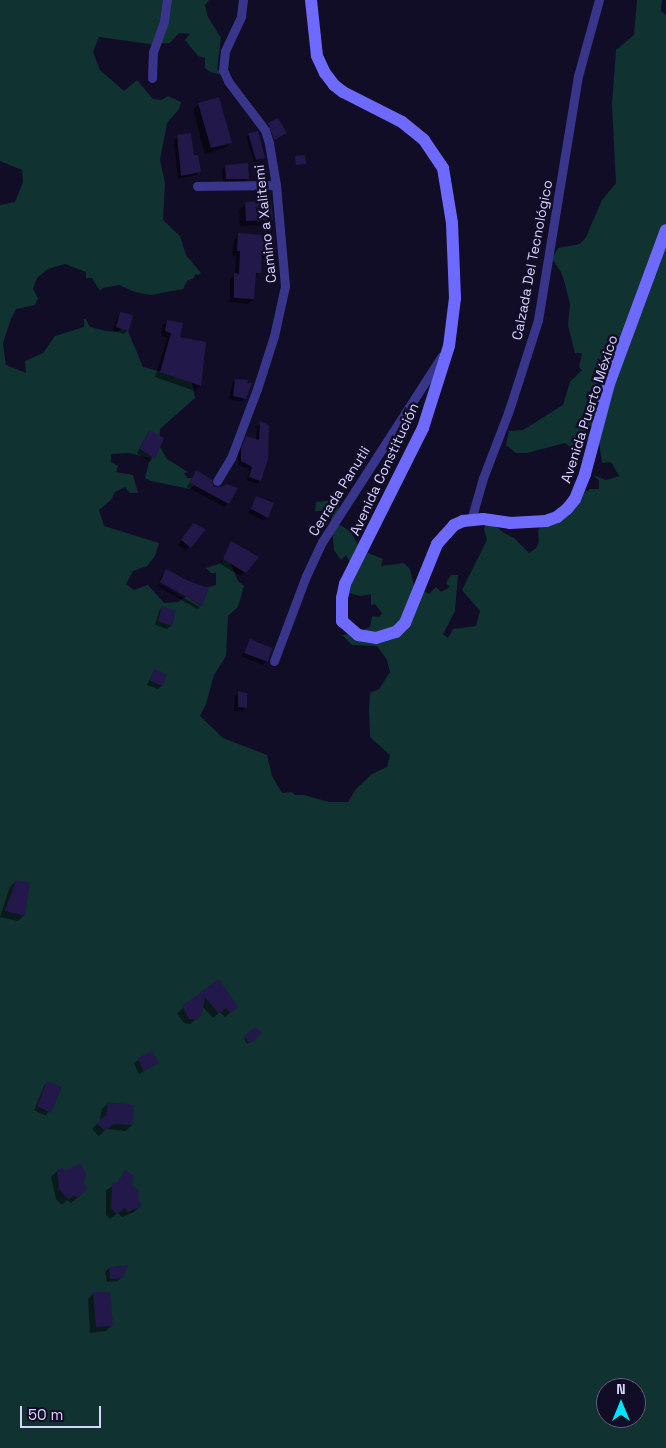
<!DOCTYPE html>
<html>
<head>
<meta charset="utf-8">
<style>
  body { margin:0 }
  #map { position:relative; width:666px; height:1448px; overflow:hidden; background:#120d27; font-family:"Space Grotesk",sans-serif }
  div>[style] { position:absolute }
  .green>* { inset:0; background:#103231 }
  .shadow>* { inset:0; background:#0007 }
  .building>* { inset:0; background:#22184a }
  .minor>* { height:9px; margin:-4.5px; padding:0 4.5px; transform-origin:4.5px; border-radius:4.5px; background:#39358a }
  .secondary>* { height:12px; margin:-6px; padding:0 6px; transform-origin:6px; border-radius:6px; background:#6f6aff }
  span { translate:-50% -50%; white-space:nowrap; text-align:center; line-height:1.15; -webkit-text-stroke:5px #120d27; paint-order:stroke }
  .street-label { font-size:14px; color:#d9d3ff }
  .north { position:absolute; left:596px; top:1378px; width:50px; height:50px; box-sizing:border-box; background:#120d27; border:1px solid #625c7d; border-radius:50%; rotate:0deg; font-size:14px; font-weight:700; line-height:20px; text-align:center; color:#d9d3ff }
  .north::after { content:''; display:block; margin:auto; width:18px; height:22px; background:#00e3fe; clip-path:polygon(50% 0,100% 100%,50% 72%,0 100%) }
  .scale { position:absolute; left:20px; top:1406px; width:81px; height:22px; box-sizing:border-box; border:2px solid #d9d3ff; border-top:0; padding-left:6px; font-size:15px; line-height:18px; white-space:nowrap; color:#d9d3ff; -webkit-text-stroke:4px #120d27; paint-order:stroke }
</style>
</head>
<body>
<div id="map">
  <div class="green">
    <i style="clip-path:polygon(evenodd,0 0,209px 0,205px 5px,208px 17px,221px 38px,217px 69px,222px 75px,210px 72px,205px 68px,205px 58px,198px 56px,185px 40px,190px 34px,179px 33px,170px 43px,149px 44px,99px 37px,93px 52px,100px 70px,124px 91px,137px 80px,153px 99px,161px 100px,168px 96px,181px 102px,179px 109px,167px 123px,160px 160px,165px 183px,163px 220px,180px 236px,186px 255px,201px 273px,198px 275px,195px 274px,194px 278px,187px 281px,183px 289px,151px 295px,135px 292px,119px 285px,103px 288px,100px 291px,92px 278px,86px 278px,86px 272px,65px 264px,48px 269px,37px 278px,33px 289px,38px 298px,35px 305px,16px 309px,11px 319px,3px 343px,6px 365px,26px 373px,25px 361px,43px 353px,55px 336px,84px 327px,84px 319px,86px 319px,90px 327px,106px 331px,118px 332px,125px 324px,143px 367px,158px 371px,182px 369px,191px 377px,195px 398px,160px 429px,159px 445px,167px 459px,188px 472px,184px 473px,187px 478px,194px 478px,199px 481px,190px 489px,151px 481px,145px 478px,150px 458px,129px 453px,111px 454px,111px 462px,118px 466px,116px 472px,133px 475px,138px 493px,130px 493px,125px 487px,115px 492px,111px 500px,99px 510px,104px 526px,159px 543px,155px 556px,147px 566px,133px 571px,126px 584px,134px 590px,148px 585px,164px 603px,178px 602px,197px 590px,216px 585px,216px 573px,211px 573px,206px 568px,221px 563px,227px 556px,238px 581px,244px 586px,238px 607px,228px 616px,226px 656px,214px 675px,206px 704px,200px 716px,223px 738px,267px 755px,272px 776px,282px 793px,292px 792px,295px 795px,304px 795px,329px 802px,348px 802px,356px 789px,372px 774px,387px 767px,390px 755px,370px 737px,369px 709px,370px 693px,379px 689px,390px 672px,387px 660px,377px 646px,352px 645px,342px 635px,353px 634px,370px 627px,372px 616px,379px 617px,382px 613px,375px 604px,371px 605px,371px 594px,361px 596px,348px 593px,350px 563px,346px 555px,341px 560px,334px 550px,331px 511px,315px 511px,316px 502px,334px 500px,339px 505px,338px 524px,350px 531px,361px 550px,383px 559px,381px 566px,404px 563px,410px 569px,414px 586px,429px 594px,436px 587px,441px 592px,450px 587px,446px 583px,451px 575px,458px 575px,455px 611px,443px 634px,448px 638px,453px 629px,476px 626px,480px 611px,462px 590px,487px 540px,484px 529px,487px 519px,504px 533px,514px 538px,529px 553px,536px 548px,539px 542px,538px 531px,542px 523px,590px 489px,599px 489px,599px 481px,593px 475px,606px 480px,619px 476px,611px 462px,602px 463px,598px 435px,591px 436px,576px 451px,565px 443px,527px 453px,516px 453px,506px 445px,509px 431px,523px 430px,563px 405px,570px 382px,582px 370px,579px 367px,582px 353px,575px 353px,568px 325px,570px 304px,565px 284px,561px 272px,552px 259px,558px 248px,580px 244px,586px 237px,602px 200px,616px 183px,612px 105px,616px 50px,634px 35px,637px 0,662px 0,661px 11px,666px 15px,666px 1448px,0 1448px,0 205px,15px 202px,23px 182px,22px 170px,0 161px,0 0,606px 1388px,636px 1388px,636px 1418px,606px 1418px,606px 1388px)"></i>
  </div>
  <div class="shadow">
    <i style="clip-path:polygon(199px 104px,231px 142px,225px 148px,205px 154px,193px 110px)"></i>
    <i style="clip-path:polygon(278px 119px,285px 133px,271px 142px,264px 128px)"></i>
    <i style="clip-path:polygon(258px 134px,264px 158px,254px 162px,246px 137px,248px 135px)"></i>
    <i style="clip-path:polygon(178px 136px,193px 157px,199px 171px,196px 175px,178px 179px,174px 140px)"></i>
    <i style="clip-path:polygon(225px 166px,248px 179px,244px 182px,223px 183px,222px 170px)"></i>
    <i style="clip-path:polygon(245px 204px,272px 219px,266px 225px,240px 226px,239px 210px)"></i>
    <i style="clip-path:polygon(239px 234px,275px 254px,270px 259px,260px 258px,259px 273px,255px 278px,253px 299px,248px 304px,230px 302px,230px 280px,235px 274px,236px 256px,232px 255px,234px 239px)"></i>
    <i style="clip-path:polygon(120px 314px,128px 330px,124px 334px,113px 331px,117px 318px)"></i>
    <i style="clip-path:polygon(168px 321px,179px 338px,205px 343px,200px 386px,195px 391px,155px 377px,167px 338px,161px 336px,162px 326px)"></i>
    <i style="clip-path:polygon(236px 380px,245px 398px,242px 402px,229px 399px,232px 384px)"></i>
    <i style="clip-path:polygon(261px 423px,268px 425px,264px 471px,257px 484px,246px 480px,250px 470px,238px 465px,238px 454px,246px 438px,256px 441px,257px 426px)"></i>
    <i style="clip-path:polygon(149px 431px,162px 438px,150px 462px,137px 453px)"></i>
    <i style="clip-path:polygon(196px 472px,228px 503px,224px 507px,187px 487px)"></i>
    <i style="clip-path:polygon(257px 498px,267px 517px,264px 521px,248px 513px)"></i>
    <i style="clip-path:polygon(190px 528px,204px 530px,186px 551px,178px 545px)"></i>
    <i style="clip-path:polygon(232px 543px,245px 572px,241px 576px,220px 564px)"></i>
    <i style="clip-path:polygon(166px 570px,187px 582px,207px 589px,201px 606px,159px 580px)"></i>
    <i style="clip-path:polygon(158px 583px,200px 607px,197px 609px,157px 586px)"></i>
    <i style="clip-path:polygon(162px 607px,171px 626px,167px 629px,155px 625px,159px 611px)"></i>
    <i style="clip-path:polygon(250px 641px,267px 661px,263px 665px,241px 656px)"></i>
    <i style="clip-path:polygon(154px 671px,162px 685px,158px 689px,147px 685px)"></i>
    <i style="clip-path:polygon(238px 693px,246px 707px,242px 711px,234px 711px,235px 696px)"></i>
    <i style="clip-path:polygon(16px 881px,24px 915px,18px 921px,0 917px,10px 887px)"></i>
    <i style="clip-path:polygon(218px 981px,231px 1012px,225px 1017px,220px 1012px,213px 1018px,202px 1006px,201px 1014px,195px 1020px,190px 1024px,184px 1023px,177px 1013px)"></i>
    <i style="clip-path:polygon(255px 1029px,260px 1033px,247px 1044px,244px 1038px)"></i>
    <i style="clip-path:polygon(151px 1052px,158px 1063px,139px 1074px,134px 1063px)"></i>
    <i style="clip-path:polygon(48px 1082px,60px 1088px,46px 1116px,34px 1110px,44px 1086px)"></i>
    <i style="clip-path:polygon(108px 1103px,132px 1125px,126px 1131px,106px 1129px,99px 1136px,92px 1129px,100px 1121px,102px 1109px)"></i>
    <i style="clip-path:polygon(57px 1171px,81px 1195px,71px 1203px,67px 1200px,62px 1205px,56px 1199px,51px 1177px)"></i>
    <i style="clip-path:polygon(126px 1172px,140px 1206px,134px 1212px,122px 1217px,118px 1213px,110px 1219px,106px 1215px,106px 1190px,116px 1184px)"></i>
    <i style="clip-path:polygon(109px 1268px,122px 1277px,118px 1281px,107px 1282px,105px 1272px)"></i>
    <i style="clip-path:polygon(94px 1293px,112px 1325px,106px 1331px,90px 1333px,88px 1299px)"></i>
  </div>
  <div class="building">
    <i style="clip-path:polygon(219px 97px,232px 143px,211px 148px,198px 103px)"></i>
    <i style="clip-path:polygon(278px 118px,287px 133px,274px 140px,268px 123px)"></i>
    <i style="clip-path:polygon(258px 131px,265px 158px,256px 160px,248px 133px)"></i>
    <i style="clip-path:polygon(191px 133px,194px 155px,198px 155px,201px 172px,181px 176px,177px 135px)"></i>
    <i style="clip-path:polygon(305px 155px,306px 164px,296px 165px,295px 156px)"></i>
    <i style="clip-path:polygon(248px 163px,249px 179px,226px 179px,225px 165px)"></i>
    <i style="clip-path:polygon(271px 201px,273px 220px,246px 221px,245px 202px)"></i>
    <i style="clip-path:polygon(238px 233px,274px 236px,276px 254px,262px 253px,261px 273px,256px 273px,254px 299px,234px 298px,234px 273px,239px 274px,240px 251px,237px 251px)"></i>
    <i style="clip-path:polygon(120px 312px,133px 315px,129px 331px,116px 327px)"></i>
    <i style="clip-path:polygon(167px 320px,183px 323px,180px 337px,206px 342px,201px 386px,160px 372px,171px 333px,165px 331px)"></i>
    <i style="clip-path:polygon(235px 379px,248px 380px,247px 383px,252px 383px,246px 399px,233px 396px)"></i>
    <i style="clip-path:polygon(260px 421px,269px 425px,268px 459px,261px 481px,249px 477px,252px 467px,241px 461px,241px 449px,246px 436px,259px 440px)"></i>
    <i style="clip-path:polygon(149px 430px,164px 438px,155px 459px,140px 449px)"></i>
    <i style="clip-path:polygon(196px 470px,211px 479px,214px 487px,225px 486px,226px 484px,238px 488px,229px 504px,190px 483px)"></i>
    <i style="clip-path:polygon(256px 496px,274px 503px,268px 518px,251px 509px)"></i>
    <i style="clip-path:polygon(193px 523px,206px 529px,191px 548px,181px 540px)"></i>
    <i style="clip-path:polygon(231px 541px,259px 557px,246px 573px,223px 559px)"></i>
    <i style="clip-path:polygon(166px 569px,188px 581px,209px 588px,202px 606px,160px 582px)"></i>
    <i style="clip-path:polygon(162px 606px,176px 611px,172px 626px,158px 621px)"></i>
    <i style="clip-path:polygon(250px 639px,272px 648px,268px 662px,244px 653px)"></i>
    <i style="clip-path:polygon(154px 669px,167px 674px,163px 686px,150px 681px)"></i>
    <i style="clip-path:polygon(238px 691px,247px 693px,247px 708px,238px 707px)"></i>
    <i style="clip-path:polygon(16px 880px,30px 883px,25px 916px,5px 911px)"></i>
    <i style="clip-path:polygon(219px 979px,238px 1007px,231px 1013px,226px 1008px,219px 1014px,205px 997px,202px 1015px,197px 1020px,189px 1019px,182px 1006px)"></i>
    <i style="clip-path:polygon(255px 1027px,262px 1033px,250px 1044px,244px 1036px)"></i>
    <i style="clip-path:polygon(152px 1051px,159px 1063px,143px 1071px,138px 1058px)"></i>
    <i style="clip-path:polygon(47px 1081px,62px 1087px,51px 1113px,37px 1106px)"></i>
    <i style="clip-path:polygon(108px 1102px,134px 1105px,133px 1125px,114px 1124px,105px 1131px,97px 1123px,106px 1115px)"></i>
    <i style="clip-path:polygon(80px 1163px,86px 1174px,84px 1184px,88px 1189px,77px 1198px,74px 1195px,69px 1200px,59px 1189px,57px 1170px,63px 1168px,65px 1171px)"></i>
    <i style="clip-path:polygon(125px 1170px,134px 1176px,133px 1186px,139px 1190px,138px 1198px,142px 1206px,128px 1212px,125px 1208px,116px 1214px,111px 1208px,112px 1183px,118px 1182px)"></i>
    <i style="clip-path:polygon(128px 1265px,123px 1278px,110px 1279px,109px 1267px)"></i>
    <i style="clip-path:polygon(93px 1292px,110px 1292px,113px 1326px,96px 1327px)"></i>
  </div>
  <div class="minor">
    <i style="left:152px;top:78px;width:26px;rotate:-88deg"></i>
    <i style="left:153px;top:52px;width:33px;rotate:-70deg"></i>
    <i style="left:164px;top:21px;width:21px;rotate:-82deg"></i>
    <i style="left:197px;top:186px;width:79px;rotate:-0.7deg"></i>
    <i style="left:217px;top:481px;width:27px;rotate:-59deg"></i>
    <i style="left:231px;top:458px;width:74px;rotate:-69.4deg"></i>
    <i style="left:257px;top:389px;width:56px;rotate:-72.2deg"></i>
    <i style="left:274px;top:336px;width:51px;rotate:-77.6deg"></i>
    <i style="left:285px;top:286px;width:101px;rotate:-95.1deg"></i>
    <i style="left:276px;top:185px;width:43px;rotate:-99.5deg"></i>
    <i style="left:269px;top:143px;width:14px;rotate:-107deg"></i>
    <i style="left:265px;top:130px;width:61px;rotate:-127.1deg"></i>
    <i style="left:228px;top:81px;width:12px;rotate:-114deg"></i>
    <i style="left:223px;top:70px;width:19px;rotate:-84deg"></i>
    <i style="left:225px;top:51px;width:38px;rotate:-65deg"></i>
    <i style="left:241px;top:16px;width:16px;rotate:-83deg"></i>
    <i style="left:471px;top:520px;width:44px;rotate:-74.1deg"></i>
    <i style="left:483px;top:478px;width:70px;rotate:-69deg"></i>
    <i style="left:508px;top:413px;width:98px;rotate:-72.1deg"></i>
    <i style="left:538px;top:320px;width:247px;rotate:-80.7deg"></i>
    <i style="left:578px;top:76px;width:79px;rotate:-74.6deg"></i>
    <i style="left:274px;top:661px;width:91px;rotate:-69.4deg"></i>
    <i style="left:306px;top:576px;width:38px;rotate:-65deg"></i>
    <i style="left:322px;top:542px;width:221px;rotate:-57.2deg"></i>
  </div>
  <div class="secondary">
    <i style="left:311px;top:0;width:56px;rotate:83.9deg"></i>
    <i style="left:317px;top:56px;width:19px;rotate:65deg"></i>
    <i style="left:325px;top:73px;width:15px;rotate:53deg"></i>
    <i style="left:334px;top:85px;width:11px;rotate:38deg"></i>
    <i style="left:343px;top:92px;width:66px;rotate:27deg"></i>
    <i style="left:402px;top:122px;width:28px;rotate:39deg"></i>
    <i style="left:424px;top:140px;width:34px;rotate:56deg"></i>
    <i style="left:443px;top:168px;width:56px;rotate:80.7deg"></i>
    <i style="left:452px;top:223px;width:75px;rotate:87.7deg"></i>
    <i style="left:455px;top:298px;width:48px;rotate:97.1deg"></i>
    <i style="left:449px;top:346px;width:86px;rotate:107.6deg"></i>
    <i style="left:423px;top:428px;width:174px;rotate:116.6deg"></i>
    <i style="left:345px;top:584px;width:14px;rotate:102deg"></i>
    <i style="left:342px;top:598px;width:23px;rotate:90deg"></i>
    <i style="left:342px;top:621px;width:21px;rotate:41deg"></i>
    <i style="left:358px;top:635px;width:18px;rotate:9deg"></i>
    <i style="left:376px;top:638px;width:21px;rotate:-17deg"></i>
    <i style="left:396px;top:632px;width:13px;rotate:-45deg"></i>
    <i style="left:405px;top:623px;width:85px;rotate:-67.9deg"></i>
    <i style="left:437px;top:544px;width:25px;rotate:-48deg"></i>
    <i style="left:454px;top:525px;width:10px;rotate:-24deg"></i>
    <i style="left:463px;top:521px;width:20px;rotate:-6deg"></i>
    <i style="left:483px;top:519px;width:27px;rotate:8deg"></i>
    <i style="left:510px;top:523px;width:36px;rotate:-3deg"></i>
    <i style="left:546px;top:521px;width:12px;rotate:-20deg"></i>
    <i style="left:557px;top:517px;width:13px;rotate:-39deg"></i>
    <i style="left:567px;top:509px;width:13px;rotate:-51deg"></i>
    <i style="left:575px;top:499px;width:27px;rotate:-68deg"></i>
    <i style="left:585px;top:474px;width:93px;rotate:-75.1deg"></i>
    <i style="left:609px;top:384px;width:164px;rotate:-69.7deg"></i>
  </div>
  <div class="street-label">
    <span style="left:265px;top:224px;rotate:-96deg">Camino a Xalitemi</span>
    <span style="left:532px;top:260px;rotate:-79deg">Calzada Del Tecnológico</span>
    <span style="left:589px;top:409px;rotate:-72deg">Avenida Puerto México</span>
    <span style="left:384px;top:469px;rotate:-65deg">Avenida Constitución</span>
    <span style="left:339px;top:491px;rotate:-58deg">Cerrada Panutli</span>
  </div>
  <div class="north">N</div>
  <div class="scale">50 m</div>
</div>
</body>
</html>
